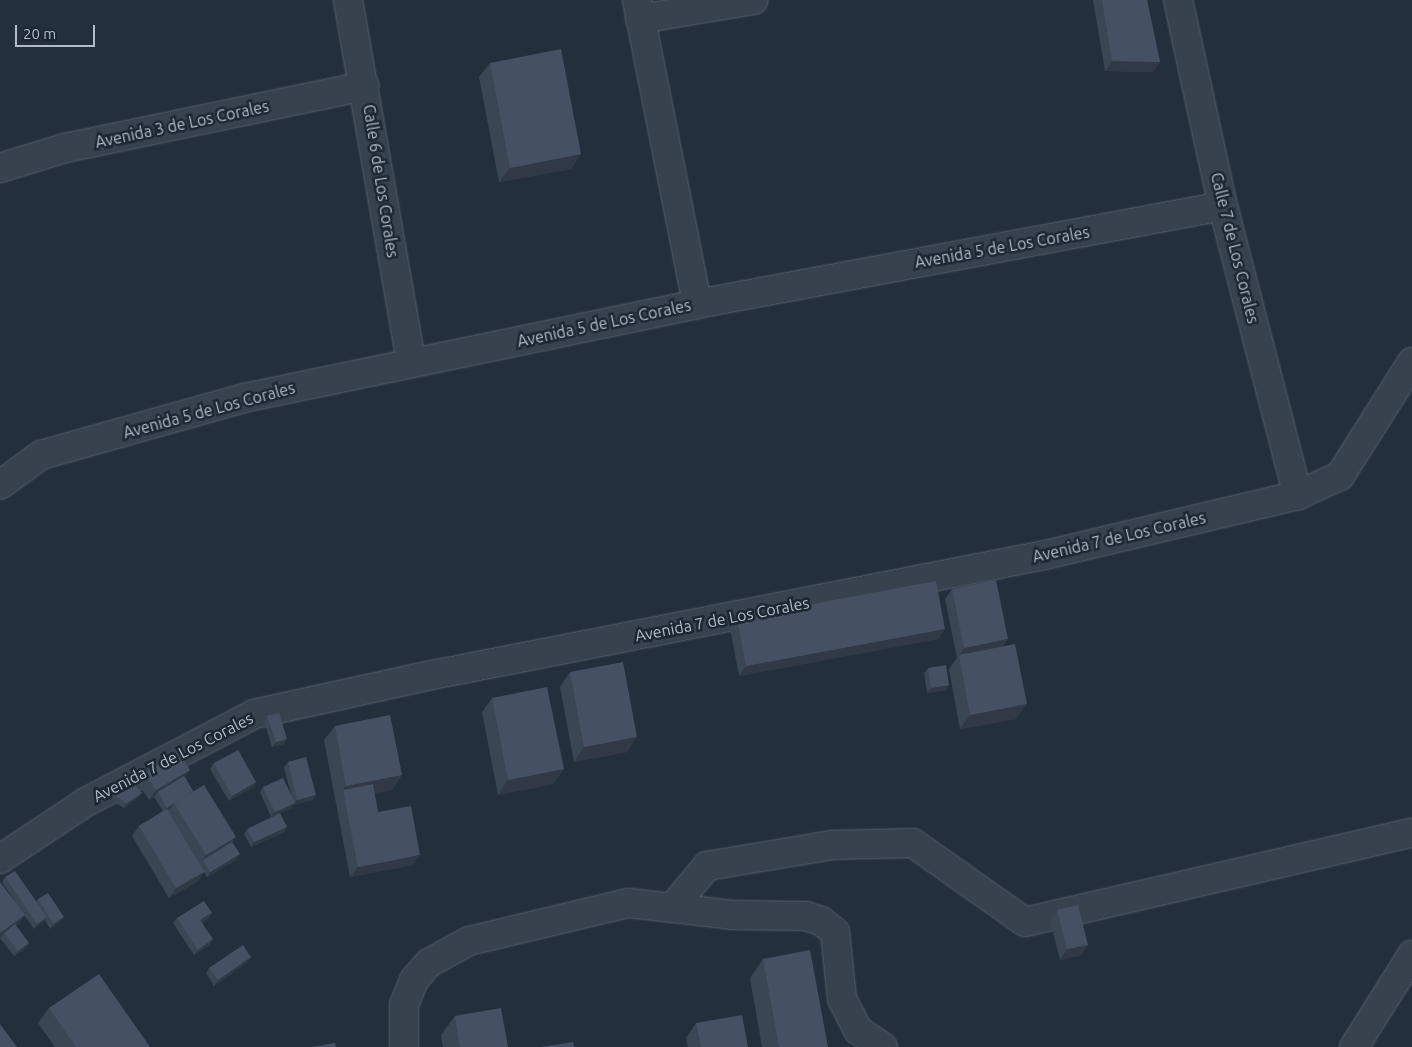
<!DOCTYPE html>
<html>
<head>
<meta charset="utf-8">
<style>
  body { margin:0 }
  #map { position:relative; width:1412px; height:1047px; overflow:hidden; background:#242f3e; font-family:Ubuntu,sans-serif }
  div>[style] { position:absolute }
  .roads { filter:drop-shadow(0 0 1px #565f6c) drop-shadow(0 0 1px #565f6c) }
  .minor>* { height:28px; margin:-14px; padding:0 14px; transform-origin:14px; border-radius:14px; background:#38414e }
  .wall>* { inset:0; background:#3b4654 }
  .shaded-wall>* { inset:0; background:#303945 }
  .building>* { inset:0; background:#455162 }
  span { translate:-50% -50%; white-space:nowrap; text-align:center; line-height:1.15; -webkit-text-stroke:5px #1d2633; paint-order:stroke }
  .street-label { font-size:16px; color:#b4bcc9 }
  .scale { position:absolute; left:15px; top:25px; width:80px; height:22px; box-sizing:border-box; border:2px solid #b4bcc9; border-top:0; padding-left:6px; font-size:15px; line-height:18px; white-space:nowrap; color:#b4bcc9; -webkit-text-stroke:4px #1d2633; paint-order:stroke }
</style>
</head>
<body>
<div id="map">
  <div class="roads">
    <div class="minor">
      <i style="left:348px;top:0;width:367px;rotate:80.1deg"></i>
      <i style="left:637px;top:0;width:310px;rotate:78.8deg"></i>
      <i style="left:1178px;top:0;width:211px;rotate:77.7deg"></i>
      <i style="left:1223px;top:206px;width:299px;rotate:75.5deg"></i>
      <i style="left:640px;top:19px;width:115px;rotate:-9.5deg"></i>
      <i style="left:0;top:168px;width:68px;rotate:-17.1deg"></i>
      <i style="left:65px;top:148px;width:306px;rotate:-11.7deg"></i>
      <i style="left:0;top:485px;width:51px;rotate:-36.2deg"></i>
      <i style="left:41px;top:455px;width:211px;rotate:-15.7deg"></i>
      <i style="left:244px;top:398px;width:463px;rotate:-11.7deg"></i>
      <i style="left:697px;top:304px;width:535px;rotate:-10.55deg"></i>
      <i style="left:0;top:859px;width:103px;rotate:-33.5deg"></i>
      <i style="left:86px;top:802px;width:190px;rotate:-27.6deg"></i>
      <i style="left:254px;top:714px;width:177px;rotate:-12.4deg"></i>
      <i style="left:427px;top:676px;width:630px;rotate:-11.08deg"></i>
      <i style="left:1045px;top:555px;width:260px;rotate:-13.3deg"></i>
      <i style="left:1298px;top:495px;width:46px;rotate:-24.3deg"></i>
      <i style="left:1340px;top:476px;width:135px;rotate:-57.7deg"></i>
      <i style="left:672px;top:908px;width:55px;rotate:-50.2deg"></i>
      <i style="left:707px;top:866px;width:128px;rotate:-9.5deg"></i>
      <i style="left:833px;top:845px;width:80px;rotate:-1.4deg"></i>
      <i style="left:913px;top:843px;width:137px;rotate:35.2deg"></i>
      <i style="left:1025px;top:922px;width:397px;rotate:-13deg"></i>
      <i style="left:404px;top:1047px;width:42px;rotate:-90deg"></i>
      <i style="left:404px;top:1005px;width:27px;rotate:-68deg"></i>
      <i style="left:414px;top:980px;width:23px;rotate:-49deg"></i>
      <i style="left:429px;top:963px;width:46px;rotate:-28.8deg"></i>
      <i style="left:469px;top:941px;width:164px;rotate:-13.4deg"></i>
      <i style="left:629px;top:903px;width:104px;rotate:6.6deg"></i>
      <i style="left:732px;top:915px;width:73px;rotate:0.8deg"></i>
      <i style="left:805px;top:916px;width:17px;rotate:17deg"></i>
      <i style="left:821px;top:921px;width:18px;rotate:38deg"></i>
      <i style="left:835px;top:932px;width:67px;rotate:84deg"></i>
      <i style="left:842px;top:999px;width:35px;rotate:63deg"></i>
      <i style="left:858px;top:1030px;width:30px;rotate:34deg"></i>
      <i style="left:1354px;top:1047px;width:109px;rotate:-57.8deg"></i>
    </div>
  </div>
  <div class="wall">
    <i style="clip-path:polygon(1093px 0,1147px 0,1160px 62px,1153px 72px,1105px 71px)"></i>
    <i style="clip-path:polygon(490px 63px,581px 154px,571px 169px,499px 182px,479px 77px)"></i>
    <i style="clip-path:polygon(952px 589px,1003px 647px,1016px 719px,960px 729px,949px 669px,957px 658px,945px 599px)"></i>
    <i style="clip-path:polygon(737px 618px,945px 629px,938px 639px,739px 676px,730px 628px)"></i>
    <i style="clip-path:polygon(928px 668px,949px 685px,946px 690px,927px 693px,924px 673px)"></i>
    <i style="clip-path:polygon(570px 672px,627px 752px,574px 762px,560px 687px)"></i>
    <i style="clip-path:polygon(492px 698px,564px 769px,553px 784px,498px 795px,482px 712px)"></i>
    <i style="clip-path:polygon(267px 716px,284px 744px,272px 747px,264px 721px)"></i>
    <i style="clip-path:polygon(335px 726px,402px 775px,392px 790px,374px 793px,378px 812px,413px 865px,350px 877px,324px 740px)"></i>
    <i style="clip-path:polygon(288px 762px,313px 800px,293px 805px,291px 808px,271px 817px,260px 792px,263px 787px,291px 795px,284px 767px)"></i>
    <i style="clip-path:polygon(214px 763px,256px 782px,253px 787px,229px 801px,210px 769px)"></i>
    <i style="clip-path:polygon(190px 770px,185px 777px,193px 791px,232px 842px,237px 859px,207px 877px,204px 872px,197px 882px,169px 898px,132px 836px,139px 826px,163px 811px,154px 797px,155px 796px,149px 800px,138px 783px,145px 773px)"></i>
    <i style="clip-path:polygon(142px 793px,138px 798px,124px 808px,108px 799px,112px 794px)"></i>
    <i style="clip-path:polygon(287px 827px,284px 832px,251px 847px,244px 834px,247px 829px)"></i>
    <i style="clip-path:polygon(5px 877px,36px 902px,38px 899px,60px 922px,50px 929px,45px 920px,43px 922px,34px 929px,24px 915px,16px 926px,29px 943px,26px 948px,14px 956px,0 938px,0 882px,21px 911px,2px 882px)"></i>
    <i style="clip-path:polygon(1057px 910px,1088px 945px,1081px 955px,1060px 960px,1050px 920px)"></i>
    <i style="clip-path:polygon(177px 918px,209px 918px,202px 922px,210px 945px,194px 955px,173px 923px)"></i>
    <i style="clip-path:polygon(763px 959px,828px 1047px,762px 1047px,750px 978px)"></i>
    <i style="clip-path:polygon(248px 962px,214px 986px,206px 973px,209px 968px)"></i>
    <i style="clip-path:polygon(49px 1008px,150px 1047px,55px 1047px,38px 1023px)"></i>
    <i style="clip-path:polygon(455px 1016px,508px 1047px,443px 1047px,441px 1035px)"></i>
    <i style="clip-path:polygon(696px 1023px,748px 1047px,688px 1047px,686px 1038px)"></i>
  </div>
  <div class="shaded-wall">
    <i style="clip-path:polygon(1112px 61px,1160px 62px,1153px 72px,1105px 71px)"></i>
    <i style="clip-path:polygon(581px 154px,571px 169px,499px 182px,510px 168px)"></i>
    <i style="clip-path:polygon(945px 629px,938px 639px,739px 676px,746px 666px)"></i>
    <i style="clip-path:polygon(1008px 639px,1001px 649px,959px 655px,957px 658px,964px 648px)"></i>
    <i style="clip-path:polygon(949px 685px,946px 690px,927px 693px,931px 688px)"></i>
    <i style="clip-path:polygon(1027px 704px,1016px 719px,960px 729px,970px 715px)"></i>
    <i style="clip-path:polygon(637px 737px,627px 752px,574px 762px,584px 747px)"></i>
    <i style="clip-path:polygon(287px 739px,284px 744px,272px 747px,276px 742px)"></i>
    <i style="clip-path:polygon(564px 769px,553px 784px,498px 795px,508px 780px)"></i>
    <i style="clip-path:polygon(190px 770px,183px 780px,158px 792px,155px 796px,149px 800px,156px 790px)"></i>
    <i style="clip-path:polygon(402px 775px,392px 790px,345px 799px,343px 790px,346px 786px)"></i>
    <i style="clip-path:polygon(256px 782px,253px 787px,229px 801px,232px 796px)"></i>
    <i style="clip-path:polygon(193px 791px,174px 803px,171px 808px,164px 813px,167px 808px)"></i>
    <i style="clip-path:polygon(142px 793px,138px 798px,124px 808px,127px 803px)"></i>
    <i style="clip-path:polygon(316px 795px,313px 800px,293px 805px,297px 800px)"></i>
    <i style="clip-path:polygon(295px 803px,291px 808px,271px 817px,275px 812px)"></i>
    <i style="clip-path:polygon(287px 827px,284px 832px,251px 847px,254px 842px)"></i>
    <i style="clip-path:polygon(236px 837px,229px 847px,203px 860px,199px 865px,206px 855px)"></i>
    <i style="clip-path:polygon(240px 854px,237px 859px,207px 877px,210px 872px)"></i>
    <i style="clip-path:polygon(420px 855px,413px 865px,350px 877px,358px 867px)"></i>
    <i style="clip-path:polygon(204px 872px,197px 882px,169px 898px,176px 888px)"></i>
    <i style="clip-path:polygon(212px 913px,209px 918px,197px 926px,200px 920px)"></i>
    <i style="clip-path:polygon(25px 915px,18px 925px,5px 934px,4px 933px,0 938px,0 933px)"></i>
    <i style="clip-path:polygon(47px 917px,43px 922px,34px 929px,37px 924px)"></i>
    <i style="clip-path:polygon(64px 917px,60px 922px,50px 929px,53px 924px)"></i>
    <i style="clip-path:polygon(213px 939px,210px 945px,194px 955px,198px 950px)"></i>
    <i style="clip-path:polygon(29px 943px,26px 948px,14px 956px,18px 951px)"></i>
    <i style="clip-path:polygon(1088px 945px,1081px 955px,1060px 960px,1067px 949px)"></i>
    <i style="clip-path:polygon(251px 957px,248px 962px,214px 986px,218px 980px)"></i>
  </div>
  <div class="building">
    <i style="clip-path:polygon(1102px 0,1147px 0,1160px 62px,1112px 61px)"></i>
    <i style="clip-path:polygon(561px 49px,581px 154px,510px 168px,490px 63px)"></i>
    <i style="clip-path:polygon(996px 580px,1008px 639px,964px 648px,952px 589px)"></i>
    <i style="clip-path:polygon(936px 581px,945px 629px,746px 666px,737px 618px)"></i>
    <i style="clip-path:polygon(1015px 644px,1027px 704px,970px 715px,959px 655px)"></i>
    <i style="clip-path:polygon(623px 662px,637px 737px,584px 747px,570px 672px)"></i>
    <i style="clip-path:polygon(946px 665px,949px 685px,931px 688px,928px 668px)"></i>
    <i style="clip-path:polygon(547px 687px,564px 769px,508px 780px,492px 698px)"></i>
    <i style="clip-path:polygon(279px 713px,287px 739px,276px 742px,267px 716px)"></i>
    <i style="clip-path:polygon(390px 715px,402px 775px,346px 786px,335px 726px)"></i>
    <i style="clip-path:polygon(238px 750px,256px 782px,232px 796px,214px 763px)"></i>
    <i style="clip-path:polygon(179px 752px,190px 770px,156px 790px,145px 773px)"></i>
    <i style="clip-path:polygon(306px 757px,316px 795px,297px 800px,288px 762px)"></i>
    <i style="clip-path:polygon(184px 776px,193px 791px,167px 808px,158px 792px)"></i>
    <i style="clip-path:polygon(283px 778px,295px 803px,275px 812px,263px 787px)"></i>
    <i style="clip-path:polygon(132px 781px,142px 793px,127px 803px,112px 794px)"></i>
    <i style="clip-path:polygon(373px 784px,378px 812px,411px 806px,420px 855px,358px 867px,343px 790px)"></i>
    <i style="clip-path:polygon(204px 785px,236px 837px,206px 855px,174px 803px)"></i>
    <i style="clip-path:polygon(167px 809px,204px 872px,176px 888px,139px 826px)"></i>
    <i style="clip-path:polygon(280px 813px,287px 827px,254px 842px,247px 829px)"></i>
    <i style="clip-path:polygon(232px 842px,240px 854px,210px 872px,203px 860px)"></i>
    <i style="clip-path:polygon(15px 871px,47px 917px,37px 924px,5px 877px)"></i>
    <i style="clip-path:polygon(0 882px,25px 915px,0 933px)"></i>
    <i style="clip-path:polygon(48px 893px,64px 917px,53px 924px,38px 899px)"></i>
    <i style="clip-path:polygon(204px 901px,212px 913px,200px 920px,213px 939px,198px 950px,177px 918px)"></i>
    <i style="clip-path:polygon(1078px 905px,1088px 945px,1067px 949px,1057px 910px)"></i>
    <i style="clip-path:polygon(15px 924px,29px 943px,18px 951px,4px 933px)"></i>
    <i style="clip-path:polygon(243px 945px,251px 957px,218px 980px,209px 968px)"></i>
    <i style="clip-path:polygon(810px 950px,828px 1047px,779px 1047px,763px 959px)"></i>
    <i style="clip-path:polygon(99px 974px,150px 1047px,76px 1047px,49px 1008px)"></i>
    <i style="clip-path:polygon(501px 1008px,508px 1047px,460px 1047px,455px 1016px)"></i>
    <i style="clip-path:polygon(742px 1015px,748px 1047px,701px 1047px,696px 1023px)"></i>
    <i style="clip-path:polygon(0 1024px,17px 1047px,0 1047px)"></i>
    <i style="clip-path:polygon(573px 1042px,574px 1047px,542px 1047px)"></i>
    <i style="clip-path:polygon(335px 1043px,336px 1047px,312px 1047px)"></i>
  </div>
  <div class="street-label">
    <span style="left:182px;top:124px;rotate:-12deg">Avenida 3 de Los Corales</span>
    <span style="left:381px;top:181px;rotate:81deg">Calle 6 de Los Corales</span>
    <span style="left:1002px;top:247px;rotate:-10deg">Avenida 5 de Los Corales</span>
    <span style="left:1235px;top:248px;rotate:76deg">Calle 7 de Los Corales</span>
    <span style="left:604px;top:323px;rotate:-12deg">Avenida 5 de Los Corales</span>
    <span style="left:209px;top:410px;rotate:-15deg">Avenida 5 de Los Corales</span>
    <span style="left:1119px;top:537px;rotate:-13deg">Avenida 7 de Los Corales</span>
    <span style="left:722px;top:619px;rotate:-11deg">Avenida 7 de Los Corales</span>
    <span style="left:173px;top:757px;rotate:-27deg">Avenida 7 de Los Corales</span>
  </div>
  <div class="scale">20 m</div>
</div>
</body>
</html>
